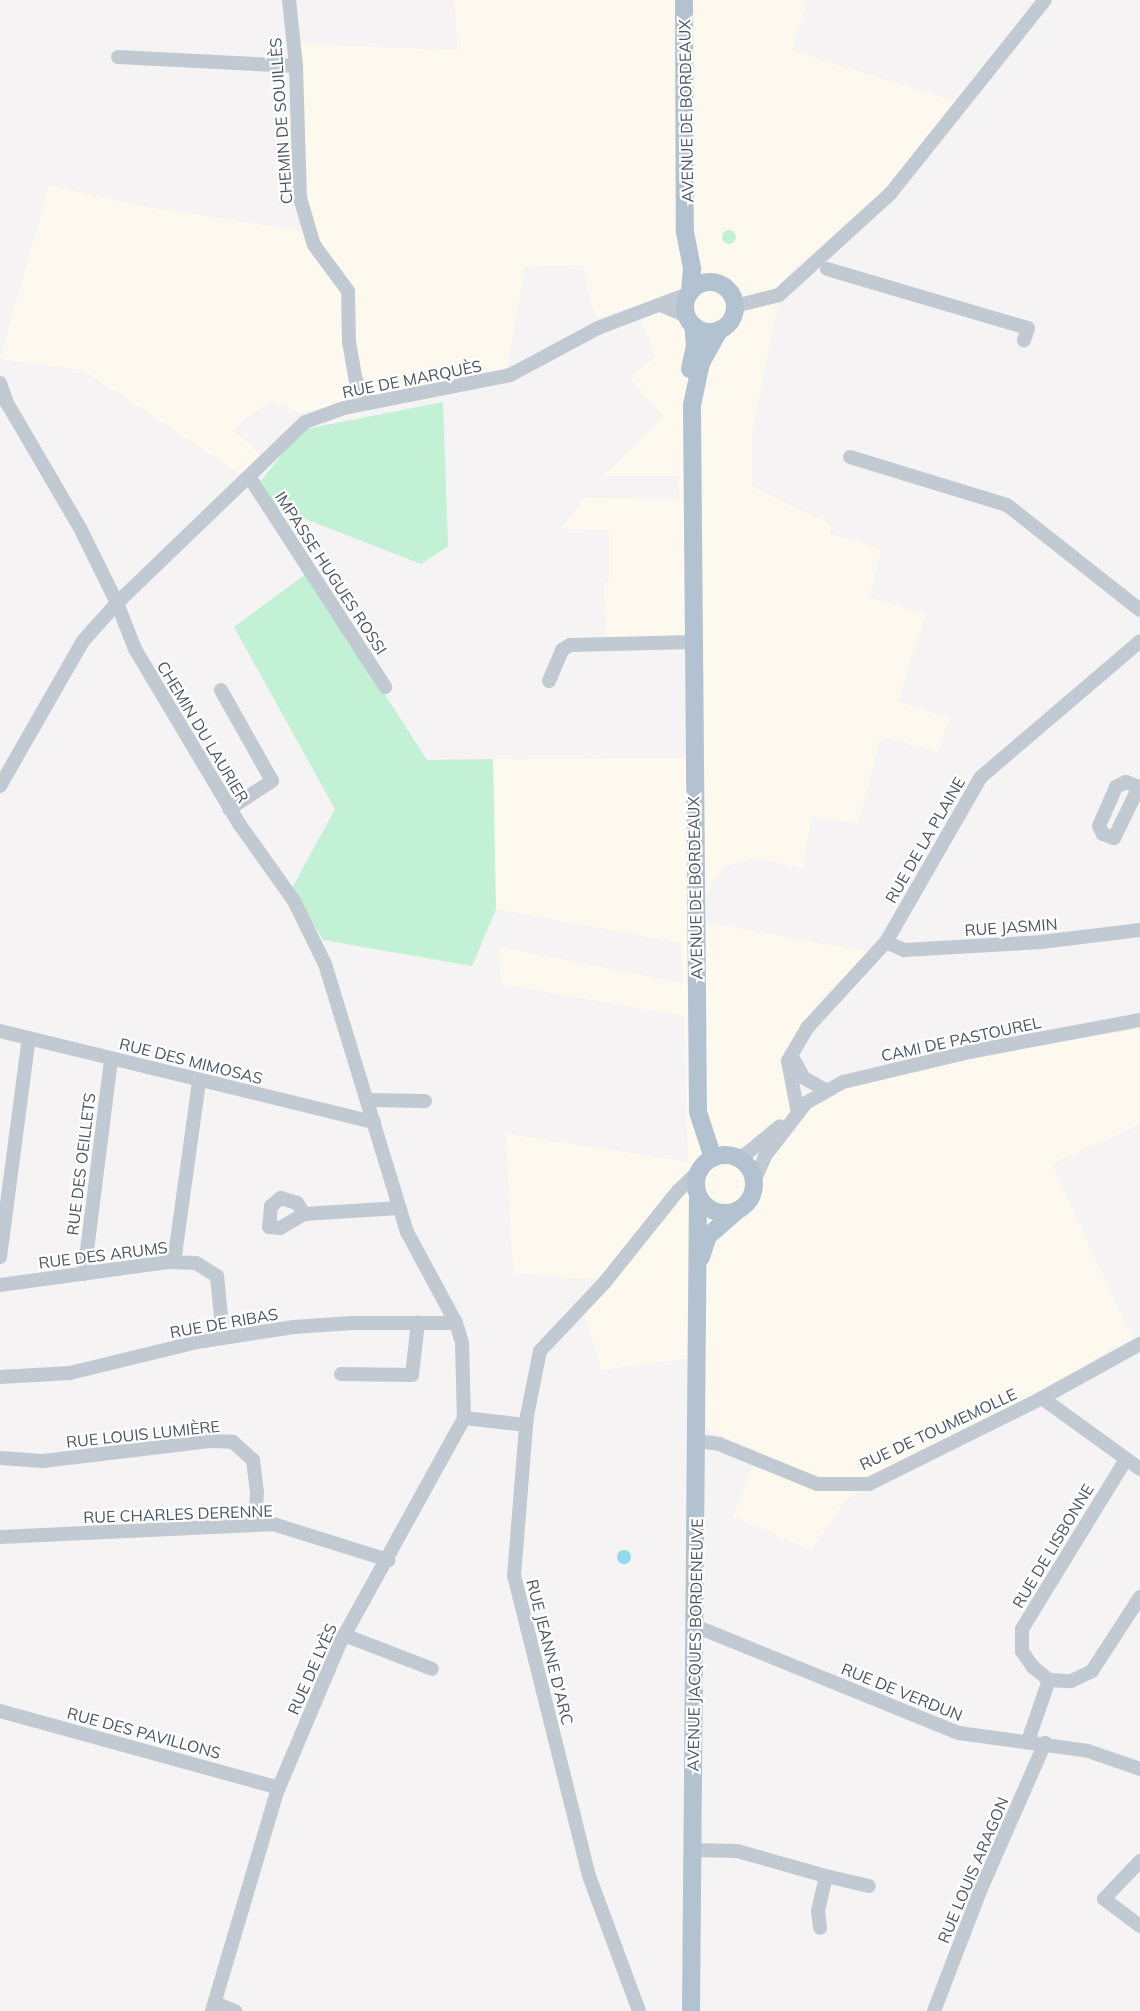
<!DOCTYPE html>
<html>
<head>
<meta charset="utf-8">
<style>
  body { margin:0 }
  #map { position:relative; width:1140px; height:2011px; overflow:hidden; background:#f5f3f3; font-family:Mulish,sans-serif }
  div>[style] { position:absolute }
  .commercial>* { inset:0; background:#fdf9ef }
  .green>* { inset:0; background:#c3f1d5 }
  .round { border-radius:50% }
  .water>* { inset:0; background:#90daee }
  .minor>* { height:14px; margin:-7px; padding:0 7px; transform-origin:7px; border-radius:7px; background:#c1cad2 }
  .major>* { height:18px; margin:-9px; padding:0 9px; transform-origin:9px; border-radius:9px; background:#b3c2d1 }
  .major>.ring { margin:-9px; padding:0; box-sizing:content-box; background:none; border:18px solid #b3c2d1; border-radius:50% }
  span { translate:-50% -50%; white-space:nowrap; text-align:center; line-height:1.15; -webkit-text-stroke:4.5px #fff; paint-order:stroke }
  .street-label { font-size:16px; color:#4a5661 }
</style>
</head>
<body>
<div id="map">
  <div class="commercial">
    <i style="clip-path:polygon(455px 0,807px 0,792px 50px,955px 102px,889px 185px,783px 279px,752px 433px,752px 486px,832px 525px,830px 534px,882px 549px,869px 597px,925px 615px,898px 702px,949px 719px,938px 753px,881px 736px,858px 824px,812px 816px,803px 868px,758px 859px,724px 866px,706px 894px,705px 922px,869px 952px,819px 1001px,782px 1055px,790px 1113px,848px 1087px,1018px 1049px,1140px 1029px,1140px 1124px,1052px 1164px,1132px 1338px,846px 1500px,811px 1551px,733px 1516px,758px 1452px,706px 1428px,705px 1356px,601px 1370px,584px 1313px,612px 1281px,513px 1273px,506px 1134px,688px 1162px,684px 1016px,501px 984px,499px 947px,683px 983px,681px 943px,496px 909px,493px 759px,703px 758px,701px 638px,606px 638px,604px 583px,609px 582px,609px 530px,559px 529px,585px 498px,680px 499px,678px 476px,603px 476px,663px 417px,630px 378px,656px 356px,634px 306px,598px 318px,591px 303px,583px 265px,525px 267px,507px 370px,300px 413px,271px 400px,233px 430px,262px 456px,243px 476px,82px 370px,0 359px,49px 185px,141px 206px,310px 232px,300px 44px,457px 50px)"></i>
  </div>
  <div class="green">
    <i class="round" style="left:722px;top:230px;width:14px;height:14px"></i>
    <i style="clip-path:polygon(443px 402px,448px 546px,421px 564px,277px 508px,258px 485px,301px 430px)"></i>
    <i style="clip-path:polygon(307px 573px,427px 760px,493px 759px,496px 909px,472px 966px,323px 940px,292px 888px,335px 809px,234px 627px)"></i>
  </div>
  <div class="water">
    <i class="round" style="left:617px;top:1550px;width:14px;height:14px"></i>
  </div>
  <div class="minor">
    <i style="left:289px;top:0;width:66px;rotate:83.9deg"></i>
    <i style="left:296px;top:66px;width:132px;rotate:88.3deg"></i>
    <i style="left:300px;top:198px;width:49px;rotate:73.4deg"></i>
    <i style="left:314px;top:245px;width:57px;rotate:53.5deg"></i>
    <i style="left:348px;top:291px;width:51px;rotate:88.9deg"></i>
    <i style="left:349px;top:342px;width:39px;rotate:80deg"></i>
    <i style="left:356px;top:380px;width:26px;rotate:61deg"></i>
    <i style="left:118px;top:57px;width:178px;rotate:2.9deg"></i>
    <i style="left:827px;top:269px;width:209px;rotate:16.4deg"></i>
    <i style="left:1028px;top:328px;width:13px;rotate:108deg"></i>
    <i style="left:663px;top:306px;width:26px;rotate:23deg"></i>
    <i style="left:735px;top:306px;width:45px;rotate:-14deg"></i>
    <i style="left:779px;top:295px;width:150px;rotate:-42.3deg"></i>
    <i style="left:890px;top:194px;width:248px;rotate:-51.4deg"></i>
    <i style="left:0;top:383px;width:21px;rotate:71deg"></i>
    <i style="left:7px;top:403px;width:145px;rotate:59.7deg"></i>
    <i style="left:80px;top:528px;width:84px;rotate:63.7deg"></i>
    <i style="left:117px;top:603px;width:49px;rotate:68.6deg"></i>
    <i style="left:135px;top:649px;width:205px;rotate:59.2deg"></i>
    <i style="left:240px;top:825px;width:93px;rotate:54.6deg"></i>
    <i style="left:294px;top:901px;width:70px;rotate:63.8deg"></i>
    <i style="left:325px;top:964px;width:280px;rotate:73deg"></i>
    <i style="left:407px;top:1232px;width:103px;rotate:61.7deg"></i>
    <i style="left:456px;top:1323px;width:21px;rotate:73deg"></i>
    <i style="left:462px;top:1343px;width:75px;rotate:88.5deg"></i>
    <i style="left:850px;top:457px;width:164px;rotate:17deg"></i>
    <i style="left:1007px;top:505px;width:169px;rotate:38.3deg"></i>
    <i style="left:250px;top:478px;width:249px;rotate:57.1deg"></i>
    <i style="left:549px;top:681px;width:34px;rotate:-67deg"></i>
    <i style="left:562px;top:650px;width:9px;rotate:-32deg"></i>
    <i style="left:570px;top:645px;width:123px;rotate:-1.4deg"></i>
    <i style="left:221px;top:690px;width:104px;rotate:60.7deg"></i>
    <i style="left:272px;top:781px;width:51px;rotate:146.9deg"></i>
    <i style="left:0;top:786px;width:167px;rotate:-60.2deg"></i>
    <i style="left:83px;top:641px;width:51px;rotate:-48.2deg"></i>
    <i style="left:117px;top:603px;width:261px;rotate:-43.9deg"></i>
    <i style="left:305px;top:422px;width:41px;rotate:-19.7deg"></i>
    <i style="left:344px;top:408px;width:169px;rotate:-11.2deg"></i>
    <i style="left:510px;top:375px;width:100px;rotate:-28.1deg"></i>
    <i style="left:598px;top:328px;width:98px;rotate:-20.8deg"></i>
    <i style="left:1139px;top:787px;width:57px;rotate:116.1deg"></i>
    <i style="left:1114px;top:838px;width:12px;rotate:-160deg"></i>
    <i style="left:1103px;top:834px;width:9px;rotate:-117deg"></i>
    <i style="left:1099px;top:826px;width:43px;rotate:-66.4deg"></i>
    <i style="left:1116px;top:787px;width:11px;rotate:-27deg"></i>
    <i style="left:1126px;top:782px;width:14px;rotate:21deg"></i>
    <i style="left:1139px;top:787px;width:1px"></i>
    <i style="left:886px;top:942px;width:20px;rotate:24deg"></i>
    <i style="left:904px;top:950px;width:137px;rotate:-3.3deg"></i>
    <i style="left:1041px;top:942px;width:100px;rotate:-6.9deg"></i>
    <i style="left:0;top:1031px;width:385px;rotate:13.7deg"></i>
    <i style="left:791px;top:1055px;width:26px;rotate:61deg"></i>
    <i style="left:804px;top:1078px;width:25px;rotate:29deg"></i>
    <i style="left:368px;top:1100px;width:57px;rotate:1deg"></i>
    <i style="left:798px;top:1113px;width:53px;rotate:-100.9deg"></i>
    <i style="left:788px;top:1061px;width:39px;rotate:-60deg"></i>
    <i style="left:808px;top:1027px;width:115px;rotate:-47.5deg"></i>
    <i style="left:886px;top:942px;width:190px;rotate:-60.1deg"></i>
    <i style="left:981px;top:777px;width:209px;rotate:-40.5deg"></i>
    <i style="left:733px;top:1157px;width:12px;rotate:-9deg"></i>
    <i style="left:745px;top:1155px;width:45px;rotate:-39.6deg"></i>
    <i style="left:754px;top:1181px;width:27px;rotate:-66deg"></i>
    <i style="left:765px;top:1156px;width:67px;rotate:-52.3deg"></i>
    <i style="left:806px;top:1103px;width:43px;rotate:-29.6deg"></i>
    <i style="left:843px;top:1082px;width:130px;rotate:-13.4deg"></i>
    <i style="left:969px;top:1052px;width:174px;rotate:-10.6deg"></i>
    <i style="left:304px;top:1214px;width:13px;rotate:-122deg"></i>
    <i style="left:297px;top:1203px;width:17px;rotate:-163deg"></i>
    <i style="left:281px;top:1198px;width:13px;rotate:141deg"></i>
    <i style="left:271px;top:1206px;width:21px;rotate:95deg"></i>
    <i style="left:269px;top:1227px;width:11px;rotate:5deg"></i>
    <i style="left:280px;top:1228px;width:28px;rotate:-30deg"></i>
    <i style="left:304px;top:1214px;width:95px;rotate:-3.6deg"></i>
    <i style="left:0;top:1257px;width:221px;rotate:-82.5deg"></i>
    <i style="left:174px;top:1262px;width:183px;rotate:-82.1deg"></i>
    <i style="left:84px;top:1274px;width:217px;rotate:-82.8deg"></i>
    <i style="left:0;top:1285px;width:171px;rotate:-7.8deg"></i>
    <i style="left:169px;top:1262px;width:27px;rotate:2deg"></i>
    <i style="left:196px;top:1263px;width:25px;rotate:32deg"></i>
    <i style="left:217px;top:1276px;width:61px;rotate:84.4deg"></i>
    <i style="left:341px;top:1374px;width:71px;rotate:0.8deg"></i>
    <i style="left:412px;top:1375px;width:53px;rotate:-83.5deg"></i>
    <i style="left:0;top:1377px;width:70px;rotate:-3.3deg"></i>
    <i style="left:70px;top:1373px;width:131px;rotate:-13.7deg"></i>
    <i style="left:197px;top:1342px;width:98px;rotate:-8.8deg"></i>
    <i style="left:294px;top:1327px;width:58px;rotate:-3.9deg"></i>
    <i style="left:352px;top:1323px;width:104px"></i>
    <i style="left:1042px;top:1398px;width:112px;rotate:-28.9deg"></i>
    <i style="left:464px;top:1418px;width:62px;rotate:6.4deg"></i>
    <i style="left:698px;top:1441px;width:21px;rotate:8deg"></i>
    <i style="left:719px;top:1444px;width:106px;rotate:22.2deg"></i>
    <i style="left:817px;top:1484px;width:52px"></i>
    <i style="left:869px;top:1484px;width:193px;rotate:-26.4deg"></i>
    <i style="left:1042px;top:1398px;width:121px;rotate:35.9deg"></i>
    <i style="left:0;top:1458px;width:43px;rotate:4deg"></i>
    <i style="left:43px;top:1461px;width:168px;rotate:-6.8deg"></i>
    <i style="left:210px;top:1441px;width:23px;rotate:2deg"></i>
    <i style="left:233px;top:1442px;width:27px;rotate:42deg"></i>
    <i style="left:253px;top:1460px;width:32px;rotate:83deg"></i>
    <i style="left:257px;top:1492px;width:33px;rotate:93deg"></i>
    <i style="left:0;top:1537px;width:273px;rotate:-2.7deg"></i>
    <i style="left:273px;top:1524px;width:121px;rotate:17.4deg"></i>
    <i style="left:695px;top:1626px;width:285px;rotate:22.1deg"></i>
    <i style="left:959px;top:1733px;width:130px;rotate:7.9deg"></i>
    <i style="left:1088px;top:1751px;width:55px;rotate:19.1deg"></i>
    <i style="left:344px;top:1635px;width:94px;rotate:21.1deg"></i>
    <i style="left:1049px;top:1680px;width:21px;rotate:-141deg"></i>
    <i style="left:1033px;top:1667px;width:19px;rotate:-125deg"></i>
    <i style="left:1022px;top:1651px;width:22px;rotate:-90deg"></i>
    <i style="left:1022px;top:1629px;width:199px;rotate:-58.5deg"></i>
    <i style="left:0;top:1711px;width:289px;rotate:15.4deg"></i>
    <i style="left:1028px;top:1741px;width:65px;rotate:-71deg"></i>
    <i style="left:1049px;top:1680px;width:22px;rotate:3deg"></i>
    <i style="left:1071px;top:1681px;width:23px;rotate:-25deg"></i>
    <i style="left:1092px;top:1671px;width:88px;rotate:-57deg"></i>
    <i style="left:693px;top:1850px;width:44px;rotate:1.3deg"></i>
    <i style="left:737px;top:1851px;width:92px;rotate:15.7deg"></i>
    <i style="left:826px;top:1876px;width:36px;rotate:103deg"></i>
    <i style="left:818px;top:1911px;width:17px;rotate:83deg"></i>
    <i style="left:1140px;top:1861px;width:52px;rotate:133.5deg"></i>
    <i style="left:1104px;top:1899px;width:45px;rotate:36.9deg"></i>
    <i style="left:826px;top:1876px;width:44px;rotate:13.1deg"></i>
    <i style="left:215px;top:2003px;width:22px;rotate:22deg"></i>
    <i style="left:212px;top:2011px;width:228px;rotate:-73.5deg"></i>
    <i style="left:277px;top:1792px;width:162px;rotate:-67.1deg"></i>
    <i style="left:340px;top:1643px;width:257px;rotate:-61.1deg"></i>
    <i style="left:639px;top:2011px;width:144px;rotate:-110.3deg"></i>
    <i style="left:589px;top:1876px;width:309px;rotate:-104deg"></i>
    <i style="left:514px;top:1576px;width:161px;rotate:-85.4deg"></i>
    <i style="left:527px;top:1416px;width:66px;rotate:-78.7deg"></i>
    <i style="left:540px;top:1351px;width:95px;rotate:-46.7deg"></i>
    <i style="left:605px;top:1282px;width:117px;rotate:-51.3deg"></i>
    <i style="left:678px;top:1191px;width:30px;rotate:-44deg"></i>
    <i style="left:934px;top:2011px;width:129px;rotate:-69deg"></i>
    <i style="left:980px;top:1891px;width:162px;rotate:-66.3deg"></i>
  </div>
  <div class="major">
    <i style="left:684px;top:0;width:232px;rotate:89.8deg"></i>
    <i style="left:685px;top:232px;width:38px;rotate:79deg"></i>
    <i style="left:692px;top:269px;width:24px;rotate:95deg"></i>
    <i class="ring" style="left:685px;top:282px;width:32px;height:32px"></i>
    <i style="left:690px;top:369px;width:24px;rotate:-78deg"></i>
    <i style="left:695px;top:346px;width:21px;rotate:-95deg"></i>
    <i class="ring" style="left:696px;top:1155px;width:40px;height:40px"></i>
    <i style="left:713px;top:1158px;width:48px;rotate:-108.1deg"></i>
    <i style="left:698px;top:1112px;width:707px;rotate:-90.49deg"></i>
    <i style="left:692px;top:405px;width:43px;rotate:-77.9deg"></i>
    <i style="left:701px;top:363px;width:38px;rotate:-61deg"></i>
    <i style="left:701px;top:1257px;width:22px;rotate:-72deg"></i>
    <i style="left:708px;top:1236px;width:37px;rotate:-41deg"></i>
    <i style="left:691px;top:2011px;width:816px;rotate:-89.51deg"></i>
  </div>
  <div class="street-label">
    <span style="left:686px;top:111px;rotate:-91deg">AVENUE DE BORDEAUX</span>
    <span style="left:281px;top:121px;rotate:-94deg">CHEMIN DE SOUILLÈS</span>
    <span style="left:412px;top:379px;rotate:-11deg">RUE DE MARQUÈS</span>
    <span style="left:331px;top:573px;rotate:57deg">IMPASSE HUGUES ROSSI</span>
    <span style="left:203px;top:732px;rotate:59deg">CHEMIN DU LAURIER</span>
    <span style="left:925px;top:840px;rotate:-60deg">RUE DE LA PLAINE</span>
    <span style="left:695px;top:888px;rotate:-91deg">AVENUE DE BORDEAUX</span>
    <span style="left:1011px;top:927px;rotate:-4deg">RUE JASMIN</span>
    <span style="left:961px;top:1039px;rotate:-12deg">CAMI DE PASTOUREL</span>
    <span style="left:191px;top:1061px;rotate:14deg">RUE DES MIMOSAS</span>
    <span style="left:81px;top:1164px;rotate:-83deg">RUE DES OEILLETS</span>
    <span style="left:103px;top:1255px;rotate:-7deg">RUE DES ARUMS</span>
    <span style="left:224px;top:1323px;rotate:-10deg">RUE DE RIBAS</span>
    <span style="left:938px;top:1429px;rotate:-25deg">RUE DE TOUMEMOLLE</span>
    <span style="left:143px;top:1434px;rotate:-6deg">RUE LOUIS LUMIÈRE</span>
    <span style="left:178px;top:1514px;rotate:-2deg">RUE CHARLES DERENNE</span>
    <span style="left:1053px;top:1546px;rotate:-59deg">RUE DE LISBONNE</span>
    <span style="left:695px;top:1645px;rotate:-89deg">AVENUE JACQUES BORDENEUVE</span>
    <span style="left:550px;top:1652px;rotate:76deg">RUE JEANNE D'ARC</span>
    <span style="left:312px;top:1669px;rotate:-66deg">RUE DE LYÈS</span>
    <span style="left:902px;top:1692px;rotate:22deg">RUE DE VERDUN</span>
    <span style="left:144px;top:1733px;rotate:15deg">RUE DES PAVILLONS</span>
    <span style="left:973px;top:1870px;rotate:-67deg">RUE LOUIS ARAGON</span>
  </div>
</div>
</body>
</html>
